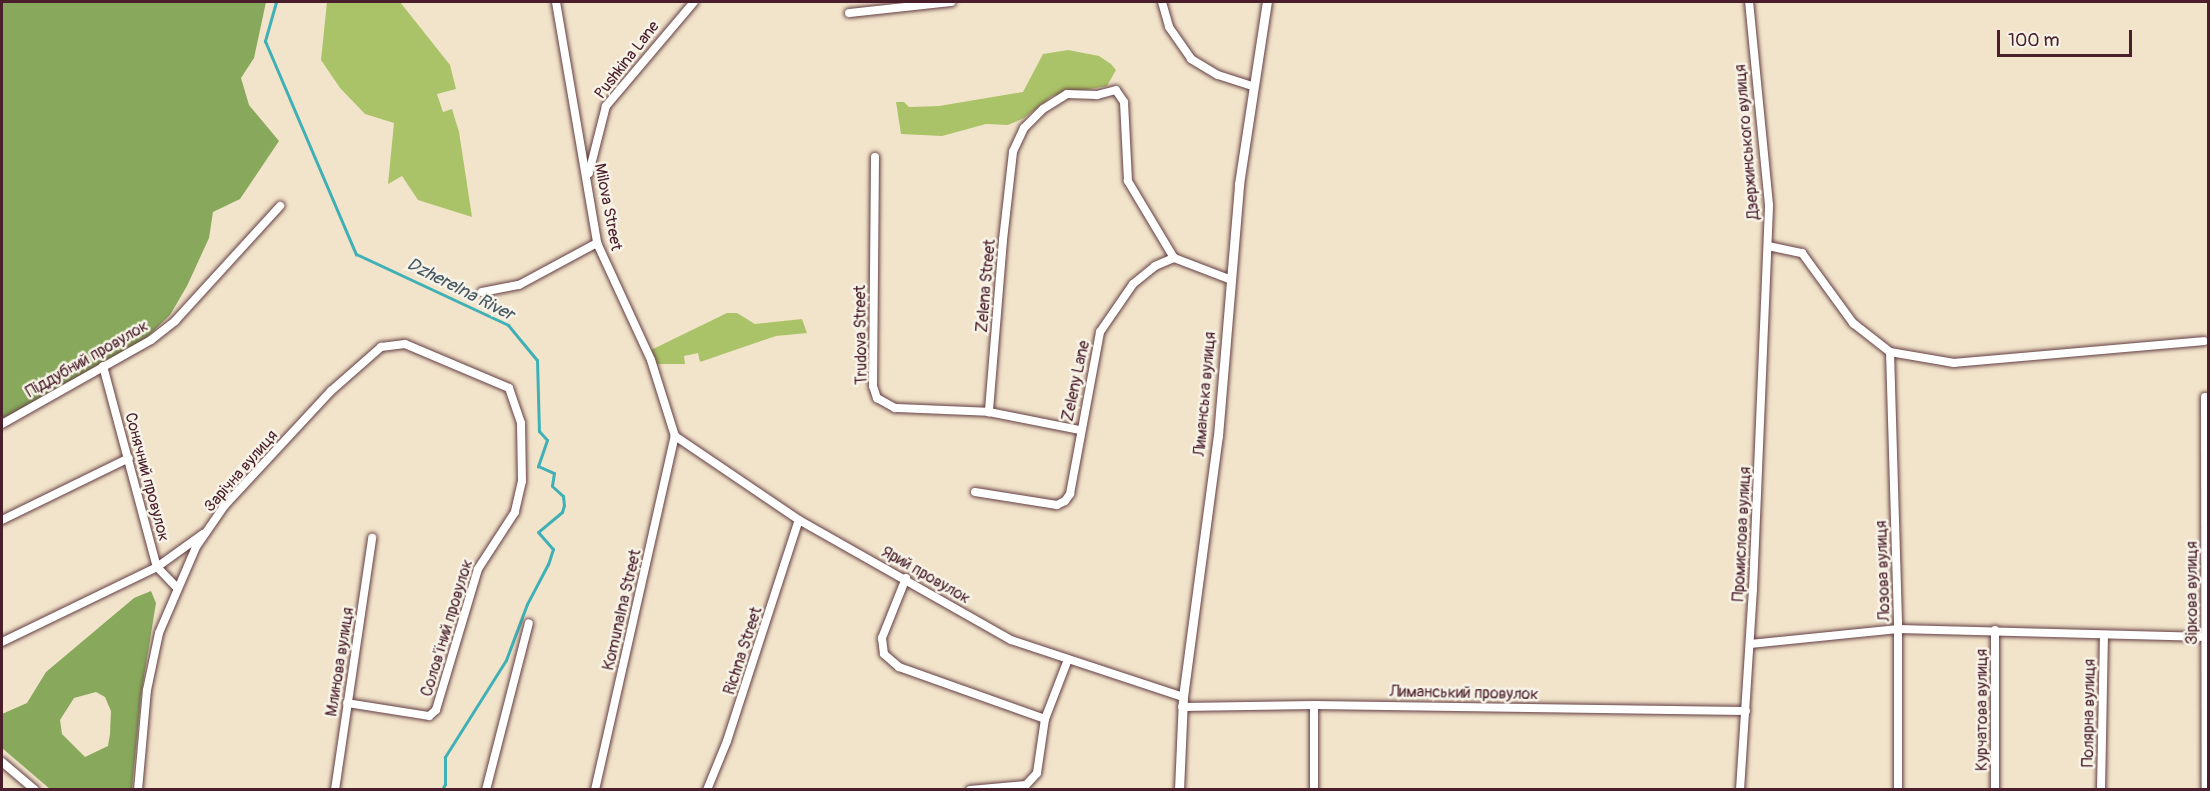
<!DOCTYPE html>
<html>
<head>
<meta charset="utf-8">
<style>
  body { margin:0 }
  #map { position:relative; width:2210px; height:791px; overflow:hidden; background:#f2e4ca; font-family:Pangolin,sans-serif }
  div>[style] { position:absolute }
  .green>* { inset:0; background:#abc368 }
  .forest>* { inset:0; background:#88a95c }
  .stream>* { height:3px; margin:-1.5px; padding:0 1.5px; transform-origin:1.5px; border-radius:1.5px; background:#3fb0b6 }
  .roads { filter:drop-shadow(0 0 2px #633d43) drop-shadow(0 0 2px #633d43) }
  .minor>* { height:8px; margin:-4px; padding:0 4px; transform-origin:4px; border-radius:4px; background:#fff }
  .tertiary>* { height:9px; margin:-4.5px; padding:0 4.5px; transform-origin:4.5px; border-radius:4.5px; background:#fff }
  span { translate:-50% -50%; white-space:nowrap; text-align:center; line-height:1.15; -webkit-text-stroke:5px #f7f3e8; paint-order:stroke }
  .street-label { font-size:16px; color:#4a1f2b }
  .water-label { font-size:18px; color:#465963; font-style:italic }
  .frame { position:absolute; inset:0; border:3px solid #4a1f2b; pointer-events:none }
  .scale { position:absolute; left:1997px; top:30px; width:135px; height:27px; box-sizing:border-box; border:3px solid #4a1f2b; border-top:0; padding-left:8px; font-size:18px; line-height:21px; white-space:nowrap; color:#4a1f2b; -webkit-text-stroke:4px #f7f3e8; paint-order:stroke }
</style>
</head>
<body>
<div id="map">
  <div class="green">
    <i style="clip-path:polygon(327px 2px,400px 2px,450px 65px,456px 89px,437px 94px,443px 112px,452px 109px,459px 132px,472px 217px,418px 200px,402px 176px,388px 184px,394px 123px,365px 114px,340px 88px,321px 60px)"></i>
    <i style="clip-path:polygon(1068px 50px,1099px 56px,1111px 64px,1116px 70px,1107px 86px,1052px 96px,1024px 118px,1008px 125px,986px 124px,942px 136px,901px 134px,896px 102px,904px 102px,909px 107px,939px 106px,1023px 92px,1043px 54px)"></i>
    <i style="clip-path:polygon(727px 313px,737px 313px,755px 324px,802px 319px,807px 333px,776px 336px,700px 362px,698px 353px,684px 356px,685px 364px,657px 364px,651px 350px)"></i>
  </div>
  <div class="forest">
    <i style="clip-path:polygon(2px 2px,266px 2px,254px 58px,241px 78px,249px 105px,279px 141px,240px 199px,213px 212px,209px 238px,187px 286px,170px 315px,146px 338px,2px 419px)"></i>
    <i style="clip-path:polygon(evenodd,151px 591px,156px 603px,141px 695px,132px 789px,50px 789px,2px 748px,2px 714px,27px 703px,46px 672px,134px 598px,151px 591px,96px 692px,105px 697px,111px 711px,110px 734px,108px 746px,85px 757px,62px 734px,60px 720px,74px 698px,96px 692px)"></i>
  </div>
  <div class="stream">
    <i style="left:276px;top:2px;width:41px;rotate:105.8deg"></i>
    <i style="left:265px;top:41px;width:232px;rotate:66.9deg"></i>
    <i style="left:356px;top:254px;width:168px;rotate:25deg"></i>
    <i style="left:508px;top:325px;width:45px;rotate:50.4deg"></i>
    <i style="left:537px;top:360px;width:71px;rotate:88.4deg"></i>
    <i style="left:539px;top:431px;width:12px;rotate:48deg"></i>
    <i style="left:547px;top:440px;width:28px;rotate:109deg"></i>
    <i style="left:538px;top:466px;width:17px;rotate:24deg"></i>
    <i style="left:554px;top:473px;width:13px;rotate:99deg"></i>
    <i style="left:552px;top:486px;width:15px;rotate:42deg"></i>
    <i style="left:563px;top:496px;width:9px;rotate:84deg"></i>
    <i style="left:564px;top:505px;width:7px;rotate:106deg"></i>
    <i style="left:562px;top:512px;width:31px;rotate:140deg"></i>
    <i style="left:538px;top:532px;width:23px;rotate:49deg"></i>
    <i style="left:553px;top:549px;width:16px;rotate:108deg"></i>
    <i style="left:548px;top:564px;width:45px;rotate:117.7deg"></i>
    <i style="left:527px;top:604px;width:60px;rotate:110.6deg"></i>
    <i style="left:506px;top:660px;width:115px;rotate:122.2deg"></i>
    <i style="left:445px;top:757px;width:27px;rotate:90deg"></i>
    <i style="left:445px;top:784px;width:7px;rotate:117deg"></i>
  </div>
  <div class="roads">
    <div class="minor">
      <i style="left:556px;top:2px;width:244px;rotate:80.3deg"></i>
      <i style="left:597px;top:243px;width:129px;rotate:65.2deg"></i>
      <i style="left:651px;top:360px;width:80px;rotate:72.5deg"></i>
      <i style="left:1162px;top:2px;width:26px;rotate:74deg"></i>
      <i style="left:1169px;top:27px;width:39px;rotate:55deg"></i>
      <i style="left:1191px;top:59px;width:31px;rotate:31deg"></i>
      <i style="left:1218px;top:75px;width:35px;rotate:18deg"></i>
      <i style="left:849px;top:13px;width:103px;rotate:-6.2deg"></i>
      <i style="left:875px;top:157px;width:229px;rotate:90.5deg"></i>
      <i style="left:873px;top:386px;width:13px;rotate:72deg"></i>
      <i style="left:877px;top:398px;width:21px;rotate:29deg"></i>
      <i style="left:895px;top:408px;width:94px;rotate:2.4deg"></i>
      <i style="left:589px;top:173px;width:69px;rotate:-75.8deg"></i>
      <i style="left:606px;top:106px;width:136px;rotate:-49.8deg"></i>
      <i style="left:1768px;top:246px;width:35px;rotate:12deg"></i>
      <i style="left:1802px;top:253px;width:87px;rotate:53.9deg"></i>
      <i style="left:1853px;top:323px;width:47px;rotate:38.1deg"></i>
      <i style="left:1890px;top:352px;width:65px;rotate:9.8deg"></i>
      <i style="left:1954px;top:363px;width:251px;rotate:-5deg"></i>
      <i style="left:1174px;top:258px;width:59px;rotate:20.9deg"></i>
      <i style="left:482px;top:292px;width:38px;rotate:-11deg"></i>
      <i style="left:519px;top:285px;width:89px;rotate:-28.3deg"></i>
      <i style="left:1890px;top:352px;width:277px;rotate:88.3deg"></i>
      <i style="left:1898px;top:629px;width:161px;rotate:90deg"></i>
      <i style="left:103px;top:366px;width:208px;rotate:75deg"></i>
      <i style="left:157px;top:567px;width:29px;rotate:46deg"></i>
      <i style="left:2205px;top:397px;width:393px;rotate:89.9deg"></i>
      <i style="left:2px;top:424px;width:171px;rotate:-29.4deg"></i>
      <i style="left:151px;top:340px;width:31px;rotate:-38deg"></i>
      <i style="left:175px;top:321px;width:156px;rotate:-47.6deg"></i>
      <i style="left:675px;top:436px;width:150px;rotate:34.1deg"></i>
      <i style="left:799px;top:520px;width:244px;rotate:29.5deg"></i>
      <i style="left:1011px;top:640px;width:181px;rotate:18.3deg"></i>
      <i style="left:975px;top:492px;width:83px;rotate:9deg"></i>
      <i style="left:1057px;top:505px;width:9px;rotate:-27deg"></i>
      <i style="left:1065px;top:501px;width:9px;rotate:-54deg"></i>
      <i style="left:1070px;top:494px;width:165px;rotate:-79.5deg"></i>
      <i style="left:1100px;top:332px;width:58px;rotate:-55.5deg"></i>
      <i style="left:1133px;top:284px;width:28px;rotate:-39deg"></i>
      <i style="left:1155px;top:266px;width:21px;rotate:-23deg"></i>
      <i style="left:1174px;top:258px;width:90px;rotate:-120.9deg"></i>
      <i style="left:1128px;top:181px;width:79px;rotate:-92.9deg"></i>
      <i style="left:1124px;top:102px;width:14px;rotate:-124deg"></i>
      <i style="left:1116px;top:90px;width:20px;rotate:165deg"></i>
      <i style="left:1097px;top:95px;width:30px;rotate:-178deg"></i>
      <i style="left:1067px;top:94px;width:28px;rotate:148deg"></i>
      <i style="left:1043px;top:109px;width:27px;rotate:135deg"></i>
      <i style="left:1024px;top:128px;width:26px;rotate:115deg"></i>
      <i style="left:1013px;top:152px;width:89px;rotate:96.5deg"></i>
      <i style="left:1003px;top:240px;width:173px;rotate:94.7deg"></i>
      <i style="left:989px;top:412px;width:93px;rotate:11.2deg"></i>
      <i style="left:2px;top:520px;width:141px;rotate:-26deg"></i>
      <i style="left:906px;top:578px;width:65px;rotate:111.8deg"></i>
      <i style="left:882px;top:638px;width:16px;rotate:83deg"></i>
      <i style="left:884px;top:654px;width:20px;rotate:41deg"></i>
      <i style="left:899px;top:667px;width:155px;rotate:19.6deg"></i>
      <i style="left:2px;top:642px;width:172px;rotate:-25.8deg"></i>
      <i style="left:157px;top:567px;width:57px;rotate:-35.7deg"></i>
      <i style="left:1750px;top:644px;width:149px;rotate:-5.8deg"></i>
      <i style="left:1898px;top:629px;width:310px;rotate:1.5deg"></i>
      <i style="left:1182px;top:707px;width:132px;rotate:-0.9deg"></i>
      <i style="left:1314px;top:705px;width:432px;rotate:0.8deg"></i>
      <i style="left:2px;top:762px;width:43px;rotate:40.3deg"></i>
      <i style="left:138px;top:790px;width:100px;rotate:-84.9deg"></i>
      <i style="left:147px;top:690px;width:58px;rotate:-78.1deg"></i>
      <i style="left:159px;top:633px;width:94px;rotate:-66.7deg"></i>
      <i style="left:196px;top:547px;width:51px;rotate:-55.4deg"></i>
      <i style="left:225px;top:505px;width:156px;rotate:-47.1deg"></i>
      <i style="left:331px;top:391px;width:67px;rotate:-41.3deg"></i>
      <i style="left:381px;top:347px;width:24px;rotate:-7deg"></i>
      <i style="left:405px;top:344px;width:113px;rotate:22.9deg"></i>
      <i style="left:509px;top:388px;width:37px;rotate:71deg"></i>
      <i style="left:521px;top:423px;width:58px;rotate:89deg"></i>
      <i style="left:522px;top:481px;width:32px;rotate:103deg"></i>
      <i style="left:515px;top:512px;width:68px;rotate:123deg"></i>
      <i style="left:478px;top:569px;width:147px;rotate:106.6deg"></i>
      <i style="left:436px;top:710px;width:9px;rotate:139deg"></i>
      <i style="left:429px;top:716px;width:83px;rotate:-171deg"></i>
      <i style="left:335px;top:790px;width:255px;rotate:-81.6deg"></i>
      <i style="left:486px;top:790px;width:172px;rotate:-75.6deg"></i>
      <i style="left:595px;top:790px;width:363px;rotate:-77.3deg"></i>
      <i style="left:707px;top:790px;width:53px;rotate:-67.8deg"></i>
      <i style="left:727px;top:741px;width:232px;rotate:-72deg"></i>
      <i style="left:970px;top:790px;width:56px;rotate:-5.1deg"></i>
      <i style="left:1026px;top:785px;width:16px;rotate:-47deg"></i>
      <i style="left:1037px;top:773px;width:55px;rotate:-81.6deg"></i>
      <i style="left:1045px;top:719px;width:61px;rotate:-68.9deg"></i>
      <i style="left:1314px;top:790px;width:85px;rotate:-90deg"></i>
      <i style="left:1740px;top:790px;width:201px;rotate:-86.3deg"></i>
      <i style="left:1753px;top:589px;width:384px;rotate:-87.6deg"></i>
      <i style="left:1769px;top:205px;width:204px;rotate:-95.6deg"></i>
      <i style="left:1995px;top:790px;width:160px;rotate:-90deg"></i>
      <i style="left:2101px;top:790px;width:154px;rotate:-88.9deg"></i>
    </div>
    <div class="tertiary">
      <i style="left:1179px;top:790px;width:93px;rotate:-87.5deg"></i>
      <i style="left:1183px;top:697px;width:263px;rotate:-82.4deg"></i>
      <i style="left:1218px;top:436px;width:253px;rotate:-85.2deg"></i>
      <i style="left:1239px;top:184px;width:184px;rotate:-81.3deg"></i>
    </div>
  </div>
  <div class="street-label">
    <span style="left:627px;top:60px;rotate:-52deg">Pushkina Lane</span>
    <span style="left:1747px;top:142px;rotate:-95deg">Дзержинського вулиця</span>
    <span style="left:608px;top:207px;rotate:79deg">Milova Street</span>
    <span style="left:986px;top:286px;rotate:-85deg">Zelena Street</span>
    <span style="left:861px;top:335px;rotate:-91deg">Trudova Street</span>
    <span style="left:87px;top:359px;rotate:-30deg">Піддубний провулок</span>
    <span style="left:1076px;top:381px;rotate:-78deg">Zeleny Lane</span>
    <span style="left:1205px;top:394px;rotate:-85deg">Лиманська вулиця</span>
    <span style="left:241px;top:471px;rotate:-49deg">Зарічна вулиця</span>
    <span style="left:147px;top:477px;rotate:75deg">Сонячний провулок</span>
    <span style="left:1742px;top:534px;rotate:-87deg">Промислова вулиця</span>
    <span style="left:1883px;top:571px;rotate:-92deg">Лозова вулиця</span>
    <span style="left:926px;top:575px;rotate:30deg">Ярий провулок</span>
    <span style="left:2192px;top:593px;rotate:-90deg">Зіркова вулиця</span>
    <span style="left:622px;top:610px;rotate:-77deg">Komunalna Street</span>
    <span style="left:447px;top:628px;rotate:-73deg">Солов'їний провулок</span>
    <span style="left:743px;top:651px;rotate:-72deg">Richna Street</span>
    <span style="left:340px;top:662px;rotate:-81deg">Млинова вулиця</span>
    <span style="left:1464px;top:693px;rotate:1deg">Лиманський провулок</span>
    <span style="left:1982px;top:710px;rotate:-90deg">Курчатова вулиця</span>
    <span style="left:2089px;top:713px;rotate:-89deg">Полярна вулиця</span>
  </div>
  <div class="water-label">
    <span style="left:460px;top:290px;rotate:27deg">Dzherelna River</span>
  </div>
  <div class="frame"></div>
  <div class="scale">100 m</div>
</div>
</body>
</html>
